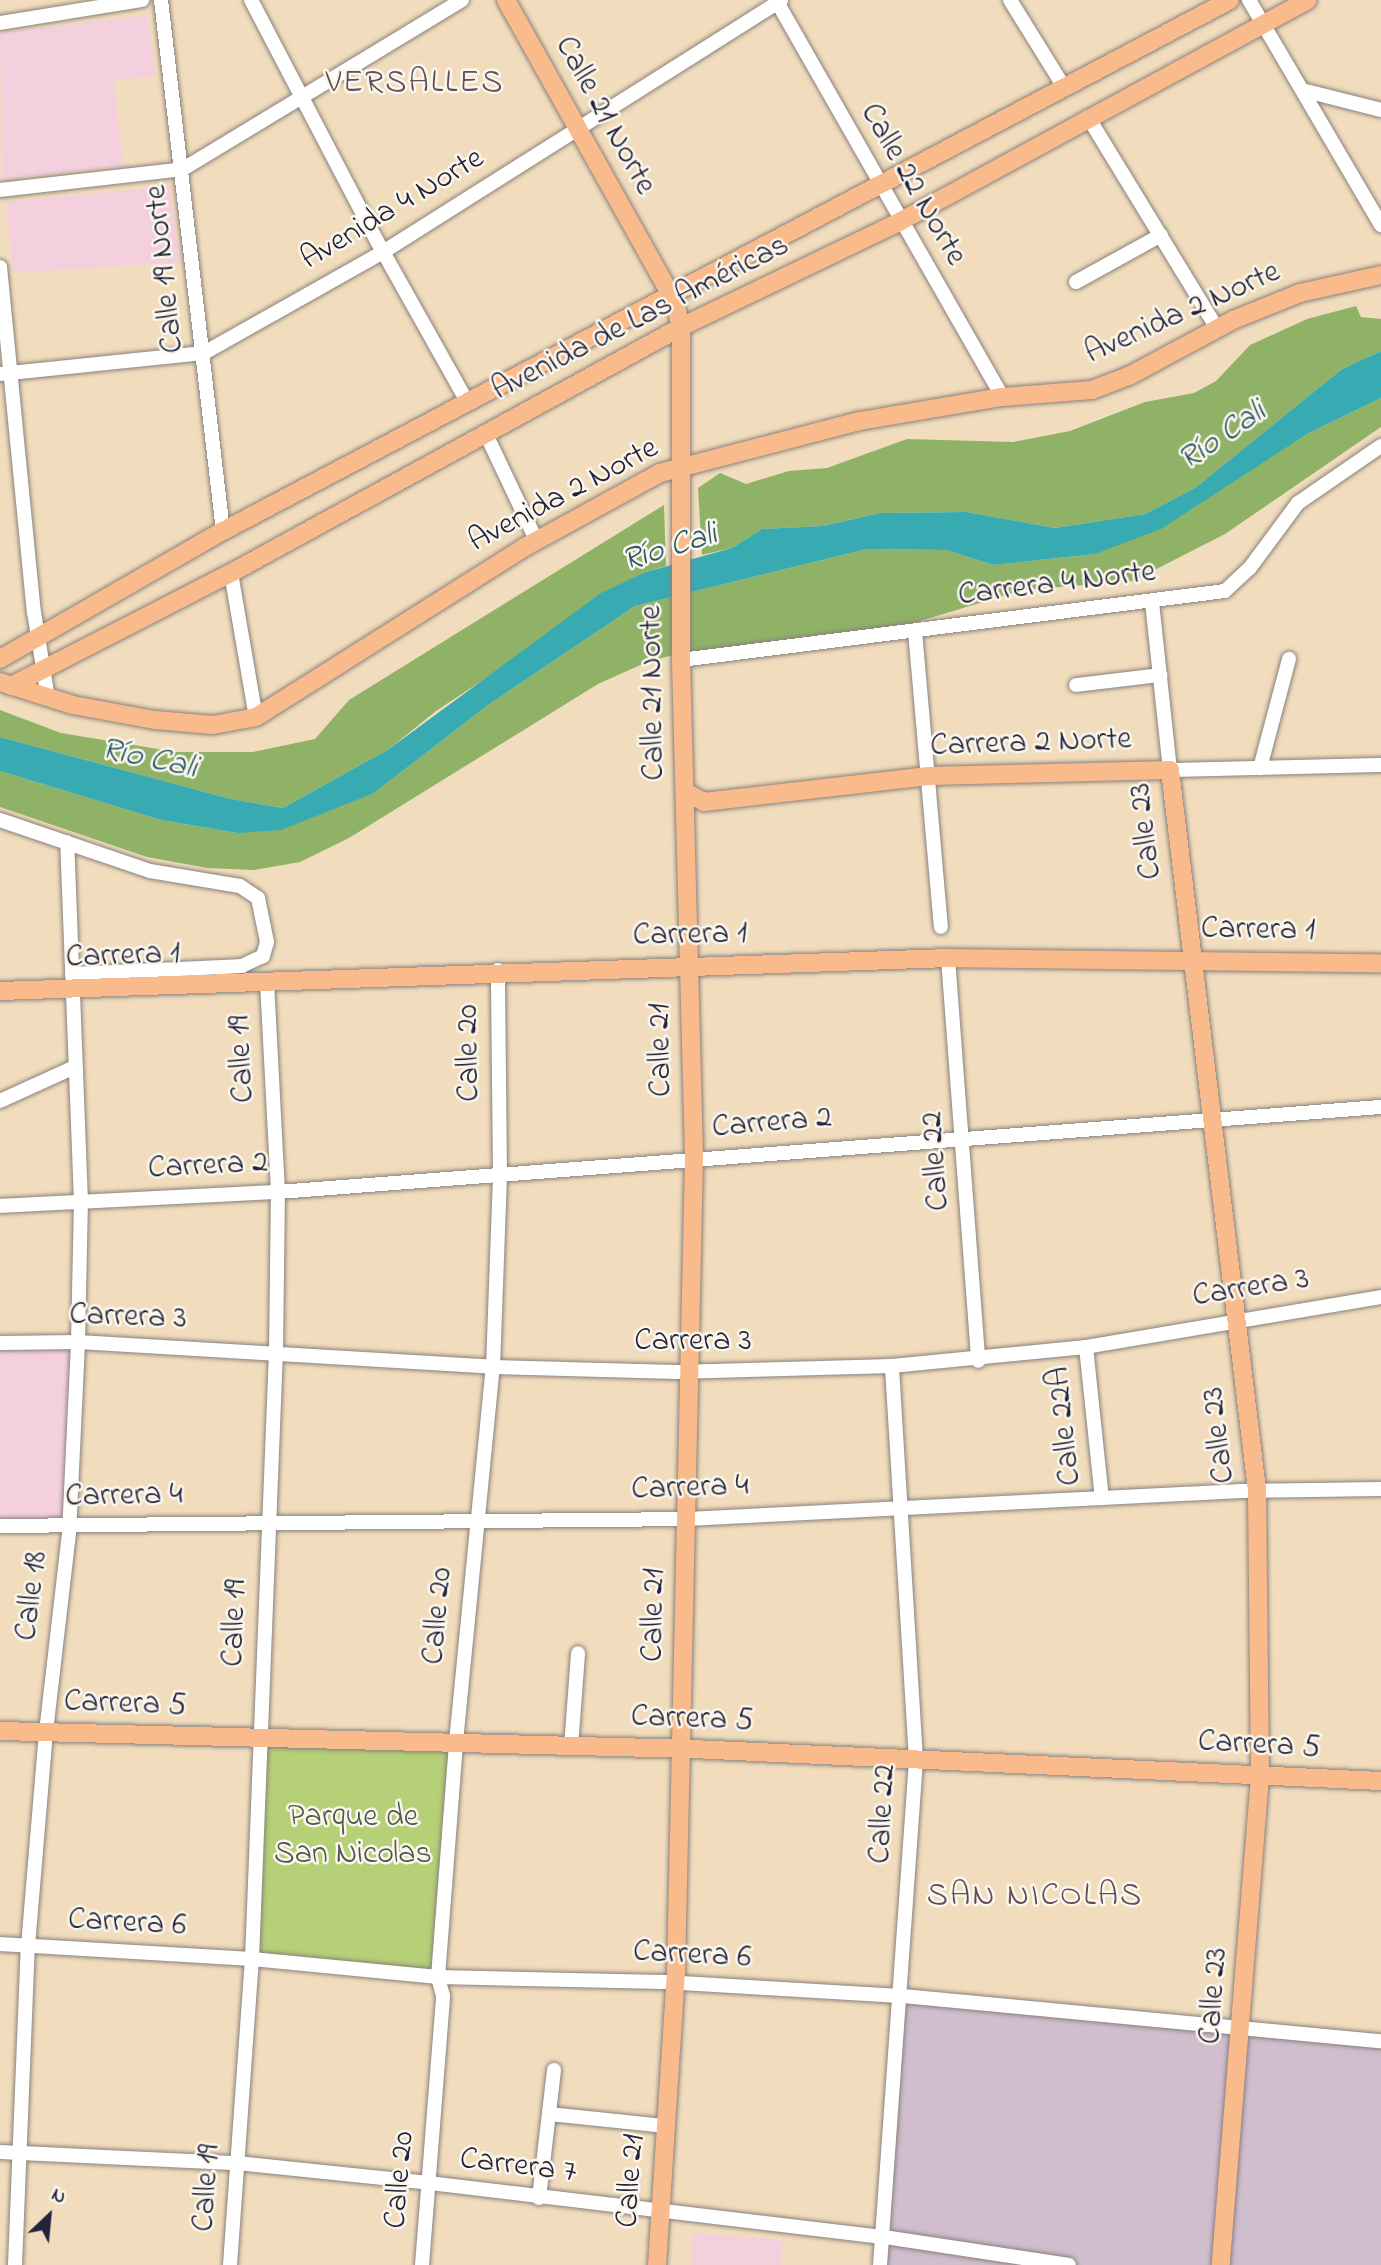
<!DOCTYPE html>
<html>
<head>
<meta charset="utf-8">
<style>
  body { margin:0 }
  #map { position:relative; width:1381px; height:2265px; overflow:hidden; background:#f1ddbd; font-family:"Indie Flower",sans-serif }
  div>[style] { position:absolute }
  .built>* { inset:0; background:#f4cfde }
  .industrial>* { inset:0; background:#d0bdce }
  .green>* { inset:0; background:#b5d076 }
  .forest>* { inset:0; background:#90b267 }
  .water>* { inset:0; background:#38abb2 }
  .roads { filter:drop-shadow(0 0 2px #8a807c) drop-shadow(0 0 2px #8a807c) }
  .minor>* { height:14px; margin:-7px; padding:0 7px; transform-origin:7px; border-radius:7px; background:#fff }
  .major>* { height:18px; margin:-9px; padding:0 9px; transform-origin:9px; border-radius:9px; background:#fabb8c }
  span { translate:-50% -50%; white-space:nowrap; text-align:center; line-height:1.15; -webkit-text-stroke:5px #fbf7ec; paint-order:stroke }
  .street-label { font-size:32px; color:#22223b }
  .park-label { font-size:32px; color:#4e564d }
  .neighbourhood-label { font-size:33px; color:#604e5b; letter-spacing:2px }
  .water-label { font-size:33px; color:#2b596b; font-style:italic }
  .north { position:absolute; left:14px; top:2181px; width:70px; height:70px; -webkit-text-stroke:5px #fbf7ec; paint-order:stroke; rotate:26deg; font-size:19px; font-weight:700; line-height:28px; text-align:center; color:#22223b }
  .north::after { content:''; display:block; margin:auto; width:24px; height:32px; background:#22223b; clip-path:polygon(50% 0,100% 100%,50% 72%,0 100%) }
</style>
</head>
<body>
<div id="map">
  <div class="built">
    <i style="clip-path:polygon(148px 15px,156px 76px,114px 80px,123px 166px,2px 179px,0 33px)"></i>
    <i style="clip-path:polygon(170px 186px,180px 262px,13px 273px,6px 202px)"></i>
    <i style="clip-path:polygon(78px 1342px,69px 1526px,0 1526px,0 1343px)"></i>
    <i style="clip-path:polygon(693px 2233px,783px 2240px,781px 2265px,691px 2265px)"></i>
  </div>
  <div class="industrial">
    <i style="clip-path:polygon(902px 1996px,1381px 2041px,1381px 2265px,880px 2265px)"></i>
  </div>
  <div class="green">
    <i style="clip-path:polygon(261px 1740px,456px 1742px,438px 1977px,252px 1959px)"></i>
  </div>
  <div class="forest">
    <i style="clip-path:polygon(1356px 306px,1361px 317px,1381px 319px,1381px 351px,1342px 369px,1195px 488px,1145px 514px,1055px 528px,966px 512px,880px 513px,823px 526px,762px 529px,732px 548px,702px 555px,698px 488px,720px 473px,746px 484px,789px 471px,827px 468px,907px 439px,1013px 442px,1070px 431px,1145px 402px,1194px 393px,1216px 381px,1250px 345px,1307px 319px)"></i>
    <i style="clip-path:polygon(1381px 398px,1381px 427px,1225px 534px,1133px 581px,1023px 590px,910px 624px,681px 653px,647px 662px,598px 684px,349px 838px,300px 862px,254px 870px,207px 868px,147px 857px,0 807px,0 771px,161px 820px,237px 833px,374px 793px,488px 705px,635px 606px,867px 549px,946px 550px,994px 565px,1095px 554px,1307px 434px)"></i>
    <i style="clip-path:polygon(664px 505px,666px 566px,646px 572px,436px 711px,389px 749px,283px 808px,231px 799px,0 737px,0 710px,61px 733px,176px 752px,253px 752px,315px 739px,349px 700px)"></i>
  </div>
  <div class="water">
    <i style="clip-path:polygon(1381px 351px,1381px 398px,1307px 434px,1161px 529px,1095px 554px,994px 565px,946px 550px,867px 549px,635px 606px,488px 705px,374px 793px,281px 830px,237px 833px,161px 820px,0 771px,0 737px,231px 799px,283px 808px,389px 749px,601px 593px,646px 572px,732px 548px,762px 529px,823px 526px,880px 513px,966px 512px,1055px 528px,1145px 514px,1195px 488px,1342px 369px)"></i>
  </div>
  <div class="roads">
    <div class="minor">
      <i style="left:161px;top:0;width:535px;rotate:83.34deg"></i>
      <i style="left:251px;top:0;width:272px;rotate:62.4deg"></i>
      <i style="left:377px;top:241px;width:186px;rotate:60.7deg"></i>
      <i style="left:776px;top:0;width:457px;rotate:60.3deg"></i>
      <i style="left:1010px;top:0;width:102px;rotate:58.2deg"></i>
      <i style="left:1249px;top:0;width:261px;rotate:59.6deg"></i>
      <i style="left:0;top:23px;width:144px;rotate:-9.2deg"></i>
      <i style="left:1306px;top:91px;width:77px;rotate:14.2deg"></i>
      <i style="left:1088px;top:117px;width:247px;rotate:58.6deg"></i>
      <i style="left:0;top:190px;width:184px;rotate:-6.5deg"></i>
      <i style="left:183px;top:169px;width:326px;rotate:-31.2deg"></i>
      <i style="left:0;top:267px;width:347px;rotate:84.4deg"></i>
      <i style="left:34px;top:612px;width:87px;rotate:80.8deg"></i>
      <i style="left:1076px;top:282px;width:97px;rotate:-28.9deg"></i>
      <i style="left:0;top:374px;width:205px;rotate:-5.9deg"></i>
      <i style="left:204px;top:353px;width:206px;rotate:-29.4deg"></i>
      <i style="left:383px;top:252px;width:471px;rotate:-32.3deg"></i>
      <i style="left:486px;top:434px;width:117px;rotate:64.7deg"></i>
      <i style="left:231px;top:573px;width:146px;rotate:80.2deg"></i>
      <i style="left:1152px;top:602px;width:169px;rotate:83.9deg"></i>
      <i style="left:1170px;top:770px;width:211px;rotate:-1.4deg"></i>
      <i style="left:915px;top:631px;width:297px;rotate:85deg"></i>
      <i style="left:681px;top:660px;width:548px;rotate:-7.23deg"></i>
      <i style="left:1225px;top:591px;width:33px;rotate:-43deg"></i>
      <i style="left:1249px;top:569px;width:82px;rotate:-53.4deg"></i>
      <i style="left:1298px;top:503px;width:101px;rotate:-34.5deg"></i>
      <i style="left:1076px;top:685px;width:85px;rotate:-6.8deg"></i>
      <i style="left:1260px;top:768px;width:113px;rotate:-75.1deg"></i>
      <i style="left:0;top:820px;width:158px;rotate:18.8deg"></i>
      <i style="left:150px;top:871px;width:91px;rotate:9.5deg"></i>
      <i style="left:240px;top:886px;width:22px;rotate:34deg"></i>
      <i style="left:258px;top:898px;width:45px;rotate:78.4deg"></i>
      <i style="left:267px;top:942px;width:15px;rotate:106deg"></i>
      <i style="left:263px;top:956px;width:23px;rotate:155deg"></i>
      <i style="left:242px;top:966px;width:170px;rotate:177.3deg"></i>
      <i style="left:948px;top:958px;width:404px;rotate:85.7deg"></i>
      <i style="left:0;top:1101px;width:82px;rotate:-24.4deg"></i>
      <i style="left:0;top:1206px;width:278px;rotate:-2.9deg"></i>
      <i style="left:278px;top:1192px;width:1106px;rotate:-4.41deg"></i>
      <i style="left:0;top:1343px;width:78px;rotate:-0.7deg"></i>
      <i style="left:78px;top:1342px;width:416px;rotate:3.4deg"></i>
      <i style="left:493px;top:1367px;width:183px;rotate:1.6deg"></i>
      <i style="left:676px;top:1372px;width:216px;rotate:-1.6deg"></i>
      <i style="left:892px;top:1366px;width:195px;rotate:-5.6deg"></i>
      <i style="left:1086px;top:1347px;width:299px;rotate:-9.6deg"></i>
      <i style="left:1086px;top:1347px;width:152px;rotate:84deg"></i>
      <i style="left:0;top:1526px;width:687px;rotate:-0.58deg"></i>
      <i style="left:687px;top:1519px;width:555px;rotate:-2.89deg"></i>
      <i style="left:1241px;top:1491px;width:140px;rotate:-0.8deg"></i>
      <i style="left:571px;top:1747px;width:94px;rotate:-85.7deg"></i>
      <i style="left:0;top:1944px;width:252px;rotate:3.4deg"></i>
      <i style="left:252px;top:1959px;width:187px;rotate:5.5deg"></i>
      <i style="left:438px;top:1977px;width:225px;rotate:1.3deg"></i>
      <i style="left:663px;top:1982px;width:239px;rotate:3.4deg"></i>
      <i style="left:902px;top:1996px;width:481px;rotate:5.4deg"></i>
      <i style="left:549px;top:2114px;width:118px;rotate:5.9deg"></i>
      <i style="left:0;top:2152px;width:237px;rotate:2.7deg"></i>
      <i style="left:237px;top:2163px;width:193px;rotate:5.9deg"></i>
      <i style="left:429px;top:2183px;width:458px;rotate:6.8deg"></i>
      <i style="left:884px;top:2237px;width:187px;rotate:8.6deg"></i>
      <i style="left:539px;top:2198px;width:129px;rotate:-83.3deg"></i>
      <i style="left:15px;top:2265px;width:319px;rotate:-87.7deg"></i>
      <i style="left:28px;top:1946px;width:215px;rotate:-85.2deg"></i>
      <i style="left:46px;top:1732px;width:199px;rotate:-83.4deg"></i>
      <i style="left:69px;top:1534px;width:192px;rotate:-87.3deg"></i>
      <i style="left:78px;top:1342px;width:140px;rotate:-88.8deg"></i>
      <i style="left:81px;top:1202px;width:360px;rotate:-92.2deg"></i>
      <i style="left:230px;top:2265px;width:307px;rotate:-85.9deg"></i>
      <i style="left:252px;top:1959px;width:607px;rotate:-87.74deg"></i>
      <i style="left:276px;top:1352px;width:160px;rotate:-89.3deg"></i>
      <i style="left:278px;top:1192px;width:210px;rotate:-93deg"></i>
      <i style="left:422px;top:2265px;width:270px;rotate:-85.5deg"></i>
      <i style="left:443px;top:1996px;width:20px;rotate:-105deg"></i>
      <i style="left:438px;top:1977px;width:236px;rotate:-85.6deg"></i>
      <i style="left:456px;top:1742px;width:377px;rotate:-84.4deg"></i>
      <i style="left:493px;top:1367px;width:193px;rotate:-87.9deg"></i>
      <i style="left:500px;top:1174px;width:204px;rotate:-90.6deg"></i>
      <i style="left:880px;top:2265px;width:506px;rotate:-85.92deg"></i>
      <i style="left:916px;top:1760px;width:395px;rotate:-93.5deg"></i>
    </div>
    <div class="major">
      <i style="left:506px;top:0;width:347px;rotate:60.8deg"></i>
      <i style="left:675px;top:303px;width:25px;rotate:76deg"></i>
      <i style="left:681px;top:327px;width:333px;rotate:90deg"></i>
      <i style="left:681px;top:660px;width:499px;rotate:88.5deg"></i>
      <i style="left:694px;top:1159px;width:813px;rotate:91.27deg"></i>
      <i style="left:676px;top:1972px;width:294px;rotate:93.7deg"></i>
      <i style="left:0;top:659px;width:257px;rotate:-29.9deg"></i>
      <i style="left:223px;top:531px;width:1138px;rotate:-27.8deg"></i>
      <i style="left:0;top:682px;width:77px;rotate:17.5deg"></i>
      <i style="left:73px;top:705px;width:83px;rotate:10.4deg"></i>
      <i style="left:155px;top:720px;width:58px;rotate:4.9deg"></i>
      <i style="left:213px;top:725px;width:44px;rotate:-10.5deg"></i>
      <i style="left:256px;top:717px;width:316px;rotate:-32.3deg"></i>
      <i style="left:523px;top:548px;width:156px;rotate:-28.7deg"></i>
      <i style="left:660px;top:473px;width:207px;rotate:-14.6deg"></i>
      <i style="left:860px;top:421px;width:144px;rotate:-9.6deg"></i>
      <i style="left:1002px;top:397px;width:90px;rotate:-4.4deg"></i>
      <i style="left:1092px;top:390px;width:40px;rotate:-21deg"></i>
      <i style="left:1129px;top:376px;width:118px;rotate:-28.3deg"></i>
      <i style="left:1233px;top:320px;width:72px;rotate:-21.9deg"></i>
      <i style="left:1300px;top:293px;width:83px;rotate:-12.5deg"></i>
      <i style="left:11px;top:686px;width:247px;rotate:-27.2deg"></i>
      <i style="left:231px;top:573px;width:513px;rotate:-28.66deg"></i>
      <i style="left:681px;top:327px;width:242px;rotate:-25.7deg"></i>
      <i style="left:899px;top:222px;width:465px;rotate:-28.5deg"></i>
      <i style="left:686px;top:792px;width:21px;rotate:29deg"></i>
      <i style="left:704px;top:802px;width:226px;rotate:-6.6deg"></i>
      <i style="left:929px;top:776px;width:241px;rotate:-1.4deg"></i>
      <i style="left:1170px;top:770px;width:725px;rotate:83.11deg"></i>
      <i style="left:1257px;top:1490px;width:286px;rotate:89.4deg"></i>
      <i style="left:1260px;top:1776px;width:491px;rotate:94.6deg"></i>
      <i style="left:0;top:991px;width:949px;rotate:-1.99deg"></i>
      <i style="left:948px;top:958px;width:433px;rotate:0.7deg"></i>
      <i style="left:0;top:1731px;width:692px;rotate:1.49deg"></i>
      <i style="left:692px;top:1749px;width:690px;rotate:2.66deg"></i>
    </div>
  </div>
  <div class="street-label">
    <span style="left:604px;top:116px;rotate:61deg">Calle 21 Norte</span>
    <span style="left:912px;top:185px;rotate:60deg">Calle 22 Norte</span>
    <span style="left:393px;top:210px;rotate:-31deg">Avenida 4 Norte</span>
    <span style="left:166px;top:269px;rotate:-96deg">Calle 19 Norte</span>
    <span style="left:1183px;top:314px;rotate:-24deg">Avenida 2 Norte</span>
    <span style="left:641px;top:319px;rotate:-27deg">Avenida de Las Américas</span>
    <span style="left:564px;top:496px;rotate:-28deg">Avenida 2 Norte</span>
    <span style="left:1057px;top:585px;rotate:-7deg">Carrera 4 Norte</span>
    <span style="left:654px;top:693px;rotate:-91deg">Calle 21 Norte</span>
    <span style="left:1031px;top:744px;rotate:-2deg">Carrera 2 Norte</span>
    <span style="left:1147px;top:831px;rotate:-97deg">Calle 23</span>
    <span style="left:1258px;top:931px;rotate:1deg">Carrera 1</span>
    <span style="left:690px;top:936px;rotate:-1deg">Carrera 1</span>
    <span style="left:123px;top:957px;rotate:-2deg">Carrera 1</span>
    <span style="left:662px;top:1050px;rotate:-91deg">Calle 21</span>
    <span style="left:470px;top:1053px;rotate:-91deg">Calle 20</span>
    <span style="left:243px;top:1059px;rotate:-93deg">Calle 19</span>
    <span style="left:772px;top:1124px;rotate:-5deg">Carrera 2</span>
    <span style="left:937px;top:1161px;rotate:-94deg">Calle 22</span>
    <span style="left:208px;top:1167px;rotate:-3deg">Carrera 2</span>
    <span style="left:1251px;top:1289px;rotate:-9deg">Carrera 3</span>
    <span style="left:128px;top:1318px;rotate:2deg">Carrera 3</span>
    <span style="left:693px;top:1342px">Carrera 3</span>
    <span style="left:1066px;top:1426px;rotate:-96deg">Calle 22A</span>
    <span style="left:1220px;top:1435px;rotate:-97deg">Calle 23</span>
    <span style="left:690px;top:1489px;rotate:-2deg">Carrera 4</span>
    <span style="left:124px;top:1497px;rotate:-1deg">Carrera 4</span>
    <span style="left:33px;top:1596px;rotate:-83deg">Calle 18</span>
    <span style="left:655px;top:1615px;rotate:-89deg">Calle 21</span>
    <span style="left:439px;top:1616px;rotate:-85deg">Calle 20</span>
    <span style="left:236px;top:1623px;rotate:-88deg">Calle 19</span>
    <span style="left:125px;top:1705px;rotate:2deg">Carrera 5</span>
    <span style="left:692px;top:1720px;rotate:2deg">Carrera 5</span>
    <span style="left:1259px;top:1746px;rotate:3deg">Carrera 5</span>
    <span style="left:884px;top:1814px;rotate:-87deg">Calle 22</span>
    <span style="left:127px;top:1924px;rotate:3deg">Carrera 6</span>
    <span style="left:692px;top:1956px;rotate:3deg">Carrera 6</span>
    <span style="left:1215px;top:1996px;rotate:-86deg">Calle 23</span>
    <span style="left:518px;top:2167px;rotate:7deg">Carrera 7</span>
    <span style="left:401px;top:2180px;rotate:-85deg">Calle 20</span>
    <span style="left:632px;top:2181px;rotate:-86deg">Calle 21</span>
    <span style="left:208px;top:2188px;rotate:-86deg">Calle 19</span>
  </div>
  <div class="park-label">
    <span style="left:353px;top:1837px">Parque de<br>San Nicolas</span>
  </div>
  <div class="neighbourhood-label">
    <span style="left:415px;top:84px">VERSALLES</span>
    <span style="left:1035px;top:1897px">SAN NICOLAS</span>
  </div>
  <div class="water-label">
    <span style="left:1223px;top:437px;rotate:-34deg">Río Cali</span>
    <span style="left:670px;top:549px;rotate:-17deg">Río Cali</span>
    <span style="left:149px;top:760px;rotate:12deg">Río Cali</span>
  </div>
  <div class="north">N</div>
</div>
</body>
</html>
